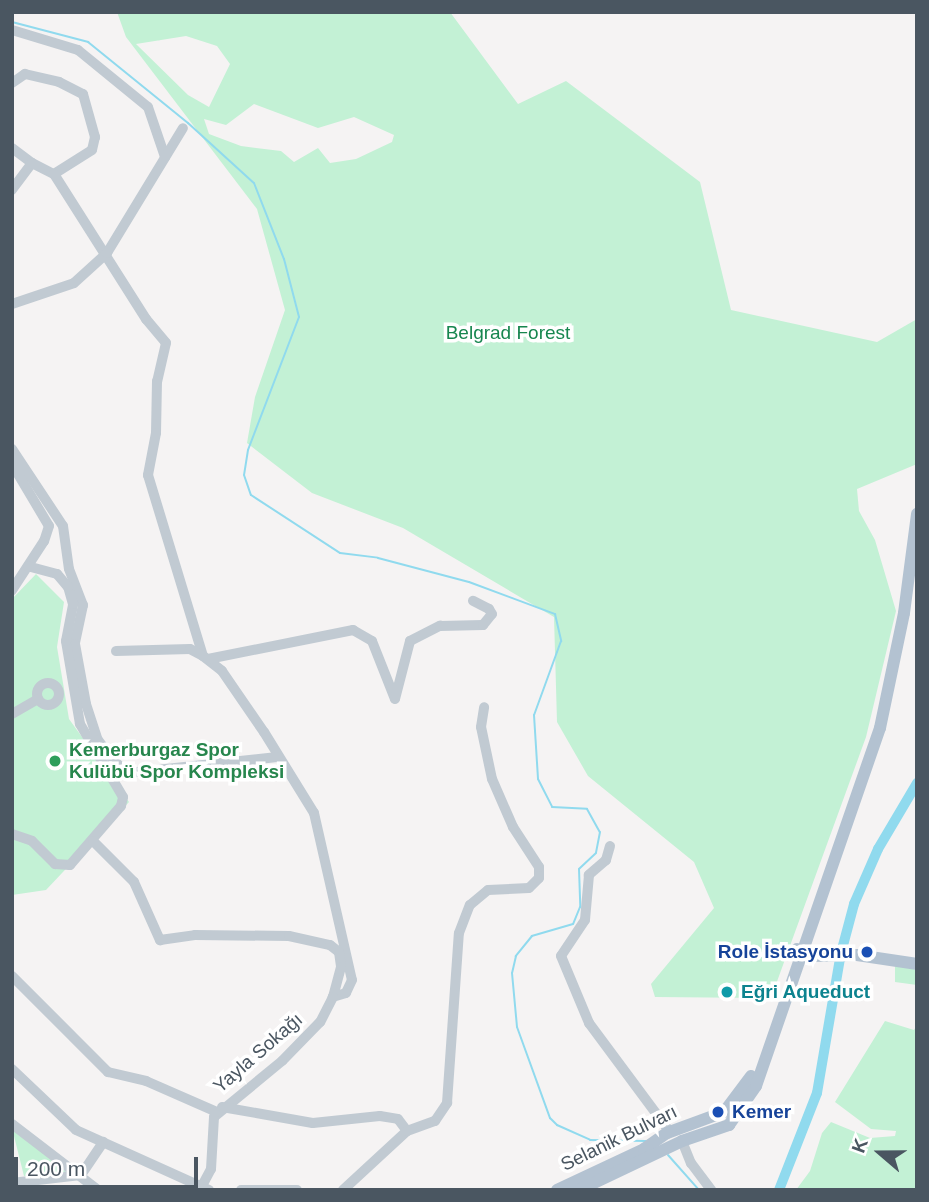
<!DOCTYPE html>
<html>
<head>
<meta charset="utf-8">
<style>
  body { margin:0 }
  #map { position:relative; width:929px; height:1202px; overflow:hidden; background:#f5f3f3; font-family:Arial,sans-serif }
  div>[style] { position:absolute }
  .green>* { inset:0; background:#c3f1d5 }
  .stream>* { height:2px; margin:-1px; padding:0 1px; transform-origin:1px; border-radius:1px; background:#90daee }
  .river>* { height:10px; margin:-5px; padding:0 5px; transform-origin:5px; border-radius:5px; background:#90daee }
  .minor>* { height:10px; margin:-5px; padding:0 5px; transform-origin:5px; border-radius:5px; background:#c1cad2 }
  .minor>.ring { margin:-5px; padding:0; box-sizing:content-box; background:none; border:10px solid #c1cad2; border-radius:50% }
  .major>* { height:12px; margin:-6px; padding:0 6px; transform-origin:6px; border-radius:6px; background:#b3c2d1 }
  .dots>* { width:19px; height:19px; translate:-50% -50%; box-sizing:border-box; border:4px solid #fff; border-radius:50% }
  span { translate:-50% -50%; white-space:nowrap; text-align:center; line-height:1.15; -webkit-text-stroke:7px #fff; paint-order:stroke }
  .park-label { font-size:19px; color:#17864f }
  .leisure-label { font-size:19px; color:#27864d; font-weight:700 }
  .left { translate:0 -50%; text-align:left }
  .transit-label { font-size:19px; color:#164399; font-weight:700 }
  .right { translate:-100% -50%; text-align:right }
  .culture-label { font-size:19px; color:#0d838f; font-weight:700 }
  .street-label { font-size:19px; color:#4a5661 }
  .frame { position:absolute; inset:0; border:14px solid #4a5661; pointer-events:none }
  .north { position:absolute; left:845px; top:1118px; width:70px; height:70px; -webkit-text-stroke:5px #fff; paint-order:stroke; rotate:290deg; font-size:19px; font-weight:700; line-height:28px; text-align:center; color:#4a5661 }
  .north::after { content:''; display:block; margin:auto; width:24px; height:32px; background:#4a5661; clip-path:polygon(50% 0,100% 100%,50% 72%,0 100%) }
  .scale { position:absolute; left:14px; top:1157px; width:184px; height:32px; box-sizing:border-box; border:4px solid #4a5661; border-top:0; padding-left:9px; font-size:21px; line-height:24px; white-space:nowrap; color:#4a5661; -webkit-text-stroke:5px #fff; paint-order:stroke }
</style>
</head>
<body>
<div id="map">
  <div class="green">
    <i style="clip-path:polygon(evenodd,117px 12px,450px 12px,518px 104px,566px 81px,700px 182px,731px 310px,877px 342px,917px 319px,917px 464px,857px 489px,859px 511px,875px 540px,896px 611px,866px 737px,771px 998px,655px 997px,651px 984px,714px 908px,694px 862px,588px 776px,557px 722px,554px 617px,403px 528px,312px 493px,247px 443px,255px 397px,285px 310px,257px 209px,126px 37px,117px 12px,186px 36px,217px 46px,230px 64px,209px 107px,188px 95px,136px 44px,186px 36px,117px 12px,254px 104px,318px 128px,354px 117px,394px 135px,392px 142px,356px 159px,330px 163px,318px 148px,294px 162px,281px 151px,241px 146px,209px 134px,204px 119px,226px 125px,254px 104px)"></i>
    <i style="clip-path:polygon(36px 574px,64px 602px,57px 647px,69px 719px,129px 802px,46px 890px,12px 895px,12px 599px)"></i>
    <i style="clip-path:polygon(895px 965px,917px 970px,917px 985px,895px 982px)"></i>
    <i style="clip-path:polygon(885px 1021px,914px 1030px,917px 1025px,917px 1190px,796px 1190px,810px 1171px,822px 1133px,831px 1122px,870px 1138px,895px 1136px,896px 1131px,871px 1129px,835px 1102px)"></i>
    <i style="clip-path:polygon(12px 1128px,69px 1174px,24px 1176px)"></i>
  </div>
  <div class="stream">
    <i style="left:12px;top:22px;width:79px;rotate:14.7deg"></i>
    <i style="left:88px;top:42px;width:129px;rotate:39deg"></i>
    <i style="left:188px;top:123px;width:89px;rotate:42.3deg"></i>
    <i style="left:254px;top:183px;width:82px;rotate:68.5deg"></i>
    <i style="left:284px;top:259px;width:60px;rotate:75.5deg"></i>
    <i style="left:299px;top:317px;width:142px;rotate:111deg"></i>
    <i style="left:248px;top:450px;width:25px;rotate:99deg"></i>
    <i style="left:244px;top:475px;width:21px;rotate:71deg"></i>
    <i style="left:251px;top:495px;width:106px;rotate:33.1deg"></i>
    <i style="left:340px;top:553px;width:38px;rotate:7deg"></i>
    <i style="left:378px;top:558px;width:94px;rotate:14.8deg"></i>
    <i style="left:469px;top:582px;width:92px;rotate:20.4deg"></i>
    <i style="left:555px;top:614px;width:28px;rotate:77deg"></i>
    <i style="left:561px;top:641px;width:79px;rotate:110deg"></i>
    <i style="left:534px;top:715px;width:64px;rotate:86.4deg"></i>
    <i style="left:538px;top:779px;width:31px;rotate:63deg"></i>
    <i style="left:552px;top:807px;width:35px;rotate:3deg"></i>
    <i style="left:587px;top:809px;width:26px;rotate:61deg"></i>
    <i style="left:600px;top:832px;width:21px;rotate:101deg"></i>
    <i style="left:596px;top:853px;width:23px;rotate:137deg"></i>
    <i style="left:579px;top:869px;width:38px;rotate:88deg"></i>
    <i style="left:580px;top:907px;width:18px;rotate:112deg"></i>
    <i style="left:573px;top:924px;width:43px;rotate:163.7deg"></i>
    <i style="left:532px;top:936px;width:26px;rotate:129deg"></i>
    <i style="left:516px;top:956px;width:17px;rotate:103deg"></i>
    <i style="left:512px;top:973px;width:54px;rotate:84.7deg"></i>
    <i style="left:517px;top:1027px;width:97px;rotate:70.1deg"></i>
    <i style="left:550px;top:1118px;width:10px;rotate:45deg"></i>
    <i style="left:557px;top:1125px;width:36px;rotate:24deg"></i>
    <i style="left:590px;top:1140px;width:56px;rotate:1deg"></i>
    <i style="left:668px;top:1155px;width:47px;rotate:48.5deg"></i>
  </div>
  <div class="river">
    <i style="left:779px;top:1190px;width:104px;rotate:-68.6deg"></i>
    <i style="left:817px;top:1093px;width:142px;rotate:-80.3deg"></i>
    <i style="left:841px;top:953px;width:51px;rotate:-75.1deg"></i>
    <i style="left:854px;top:904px;width:60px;rotate:-66.4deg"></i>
    <i style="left:878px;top:849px;width:77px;rotate:-59.4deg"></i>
  </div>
  <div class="minor">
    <i style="left:12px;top:30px;width:69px;rotate:16.9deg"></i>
    <i style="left:78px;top:50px;width:90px;rotate:39.2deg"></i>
    <i style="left:148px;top:107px;width:53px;rotate:71.2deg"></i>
    <i style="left:12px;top:83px;width:16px;rotate:-35deg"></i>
    <i style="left:25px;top:74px;width:35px;rotate:13deg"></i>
    <i style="left:59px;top:82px;width:27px;rotate:27deg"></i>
    <i style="left:83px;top:94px;width:45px;rotate:74.4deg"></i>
    <i style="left:95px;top:137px;width:13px;rotate:103deg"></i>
    <i style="left:92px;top:150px;width:45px;rotate:147.7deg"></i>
    <i style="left:12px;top:148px;width:25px;rotate:37deg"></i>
    <i style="left:32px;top:163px;width:34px;rotate:127deg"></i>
    <i style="left:32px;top:163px;width:25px;rotate:27deg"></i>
    <i style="left:54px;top:174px;width:172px;rotate:57.6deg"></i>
    <i style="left:146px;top:319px;width:31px;rotate:50deg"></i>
    <i style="left:166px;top:343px;width:39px;rotate:103deg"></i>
    <i style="left:157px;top:381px;width:52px;rotate:91.1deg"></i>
    <i style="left:156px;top:433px;width:43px;rotate:100.8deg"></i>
    <i style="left:148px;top:475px;width:189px;rotate:73.1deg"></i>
    <i style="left:203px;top:656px;width:24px;rotate:38deg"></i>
    <i style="left:222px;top:671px;width:74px;rotate:55.5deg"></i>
    <i style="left:264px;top:732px;width:95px;rotate:58.3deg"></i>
    <i style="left:314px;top:813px;width:171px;rotate:77.2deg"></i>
    <i style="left:352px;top:980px;width:14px;rotate:115deg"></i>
    <i style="left:346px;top:993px;width:14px;rotate:163deg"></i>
    <i style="left:12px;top:304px;width:65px;rotate:-18.7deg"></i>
    <i style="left:74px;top:283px;width:45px;rotate:-42.3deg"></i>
    <i style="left:107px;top:253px;width:146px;rotate:-58.7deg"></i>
    <i style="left:12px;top:449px;width:92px;rotate:56.5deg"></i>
    <i style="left:63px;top:526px;width:43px;rotate:82.1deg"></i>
    <i style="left:69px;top:569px;width:39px;rotate:69deg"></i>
    <i style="left:83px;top:605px;width:40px;rotate:102deg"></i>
    <i style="left:75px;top:644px;width:61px;rotate:79.6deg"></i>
    <i style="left:86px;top:704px;width:38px;rotate:72deg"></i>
    <i style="left:98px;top:740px;width:25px;rotate:53deg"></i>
    <i style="left:113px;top:760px;width:20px;rotate:41deg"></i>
    <i style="left:128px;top:773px;width:150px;rotate:-6.1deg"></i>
    <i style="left:12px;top:464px;width:72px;rotate:59.2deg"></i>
    <i style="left:49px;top:526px;width:16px;rotate:108deg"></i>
    <i style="left:44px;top:541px;width:59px;rotate:123.1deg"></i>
    <i style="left:116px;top:651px;width:74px;rotate:-1.5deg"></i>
    <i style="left:190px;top:649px;width:15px;rotate:28deg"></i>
    <i style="left:208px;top:659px;width:148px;rotate:-11.3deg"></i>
    <i style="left:353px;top:630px;width:22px;rotate:30deg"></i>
    <i style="left:372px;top:641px;width:62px;rotate:68.4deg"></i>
    <i style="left:395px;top:699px;width:60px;rotate:-75.5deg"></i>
    <i style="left:410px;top:641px;width:34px;rotate:-27deg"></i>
    <i style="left:440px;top:626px;width:43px;rotate:-1.3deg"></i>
    <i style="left:483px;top:625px;width:14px;rotate:-51deg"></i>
    <i style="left:492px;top:614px;width:6px;rotate:-121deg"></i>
    <i style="left:489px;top:609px;width:18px;rotate:-153deg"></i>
    <i class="ring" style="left:37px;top:683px;width:12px;height:12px"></i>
    <i style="left:12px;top:714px;width:30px;rotate:-30deg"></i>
    <i style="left:12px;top:834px;width:21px;rotate:19deg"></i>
    <i style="left:32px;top:841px;width:33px;rotate:45deg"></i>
    <i style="left:55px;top:864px;width:15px;rotate:4deg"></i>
    <i style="left:70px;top:865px;width:78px;rotate:-49.2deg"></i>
    <i style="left:121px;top:806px;width:9px;rotate:-77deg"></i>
    <i style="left:123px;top:797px;width:85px;rotate:-120.5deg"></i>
    <i style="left:80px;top:724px;width:84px;rotate:-99.6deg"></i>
    <i style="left:66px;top:641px;width:38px;rotate:-79deg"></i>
    <i style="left:73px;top:604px;width:18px;rotate:-106deg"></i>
    <i style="left:68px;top:587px;width:17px;rotate:-130deg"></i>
    <i style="left:57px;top:574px;width:30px;rotate:-165deg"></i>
    <i style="left:93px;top:841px;width:58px;rotate:45deg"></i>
    <i style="left:134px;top:882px;width:64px;rotate:65.9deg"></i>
    <i style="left:160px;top:940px;width:35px;rotate:-8deg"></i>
    <i style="left:195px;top:935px;width:94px;rotate:0.6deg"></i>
    <i style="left:289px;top:936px;width:42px;rotate:12.4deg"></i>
    <i style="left:330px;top:945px;width:11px;rotate:38deg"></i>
    <i style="left:339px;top:952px;width:15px;rotate:82deg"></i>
    <i style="left:341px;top:967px;width:31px;rotate:105deg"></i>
    <i style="left:333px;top:997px;width:28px;rotate:117deg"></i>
    <i style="left:320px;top:1022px;width:54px;rotate:134.3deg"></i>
    <i style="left:282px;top:1061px;width:88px;rotate:140.5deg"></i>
    <i style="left:214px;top:1117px;width:52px;rotate:93.3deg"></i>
    <i style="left:211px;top:1169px;width:24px;rotate:118deg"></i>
    <i style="left:610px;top:846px;width:15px;rotate:106deg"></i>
    <i style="left:606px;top:860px;width:23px;rotate:139deg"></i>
    <i style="left:589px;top:875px;width:45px;rotate:95.1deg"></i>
    <i style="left:585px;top:920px;width:43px;rotate:123.7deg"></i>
    <i style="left:561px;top:956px;width:73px;rotate:67.3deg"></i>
    <i style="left:589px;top:1023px;width:136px;rotate:53.4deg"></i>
    <i style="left:12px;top:976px;width:136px;rotate:45deg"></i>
    <i style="left:108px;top:1072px;width:39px;rotate:13deg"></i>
    <i style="left:146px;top:1081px;width:77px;rotate:23.6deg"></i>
    <i style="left:12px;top:1069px;width:88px;rotate:43.6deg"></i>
    <i style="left:76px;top:1130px;width:146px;rotate:24.3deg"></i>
    <i style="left:222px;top:1107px;width:92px;rotate:10deg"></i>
    <i style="left:313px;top:1123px;width:67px;rotate:-6deg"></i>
    <i style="left:380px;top:1116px;width:18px;rotate:9deg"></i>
    <i style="left:398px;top:1119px;width:15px;rotate:53deg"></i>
    <i style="left:12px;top:1124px;width:108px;rotate:37.5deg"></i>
    <i style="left:682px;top:1141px;width:24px;rotate:68deg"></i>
    <i style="left:691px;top:1163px;width:34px;rotate:53deg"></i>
    <i style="left:12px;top:1183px;width:69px;rotate:-6.6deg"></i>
    <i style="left:81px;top:1175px;width:40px;rotate:-56deg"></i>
    <i style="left:241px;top:1190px;width:56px"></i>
    <i style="left:343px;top:1190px;width:87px;rotate:-42.7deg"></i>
    <i style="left:407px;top:1131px;width:30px;rotate:-20deg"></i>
    <i style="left:435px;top:1121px;width:22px;rotate:-56deg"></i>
    <i style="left:447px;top:1103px;width:170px;rotate:-86deg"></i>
    <i style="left:459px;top:933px;width:30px;rotate:-69deg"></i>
    <i style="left:470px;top:905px;width:23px;rotate:-40deg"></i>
    <i style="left:488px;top:890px;width:41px;rotate:-2.8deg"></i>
    <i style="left:529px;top:888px;width:14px;rotate:-45deg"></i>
    <i style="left:539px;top:878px;width:11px;rotate:-90deg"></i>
    <i style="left:539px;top:867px;width:48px;rotate:-123deg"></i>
    <i style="left:513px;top:827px;width:52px;rotate:-113.6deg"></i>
    <i style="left:492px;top:779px;width:53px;rotate:-101.9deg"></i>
    <i style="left:481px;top:727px;width:20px;rotate:-81deg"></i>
  </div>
  <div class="major">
    <i style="left:797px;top:949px;width:17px;rotate:25deg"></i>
    <i style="left:812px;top:956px;width:45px;rotate:-1.3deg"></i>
    <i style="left:857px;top:955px;width:61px;rotate:8.5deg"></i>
    <i style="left:557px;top:1190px;width:96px;rotate:-25.2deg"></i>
    <i style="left:644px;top:1149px;width:28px;rotate:-35deg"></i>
    <i style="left:667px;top:1133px;width:61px;rotate:-20.2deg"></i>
    <i style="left:724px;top:1112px;width:45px;rotate:-53.1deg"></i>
    <i style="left:579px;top:1190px;width:114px;rotate:-25.4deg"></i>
    <i style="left:682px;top:1141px;width:50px;rotate:-18.8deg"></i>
    <i style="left:729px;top:1125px;width:47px;rotate:-55.3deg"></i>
    <i style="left:756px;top:1086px;width:379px;rotate:-70.9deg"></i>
    <i style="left:880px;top:728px;width:117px;rotate:-78.2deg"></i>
    <i style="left:904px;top:613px;width:100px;rotate:-82.5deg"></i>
  </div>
  <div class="dots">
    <i style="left:55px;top:761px;background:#2e9e5b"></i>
    <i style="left:867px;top:952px;background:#1a4fb4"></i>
    <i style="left:727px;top:992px;background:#0f9aa8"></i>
    <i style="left:718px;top:1112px;background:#1a4fb4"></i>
  </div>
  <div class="park-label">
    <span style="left:508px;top:333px">Belgrad Forest</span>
  </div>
  <div class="leisure-label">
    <span class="left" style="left:69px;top:761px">Kemerburgaz Spor<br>Kulübü Spor Kompleksi</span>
  </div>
  <div class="transit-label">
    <span class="right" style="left:853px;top:952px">Role İstasyonu</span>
    <span class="left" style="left:732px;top:1112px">Kemer</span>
  </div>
  <div class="culture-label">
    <span class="left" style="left:741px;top:992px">Eğri Aqueduct</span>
  </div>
  <div class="street-label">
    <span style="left:258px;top:1053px;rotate:-41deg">Yayla Sokağı</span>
    <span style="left:619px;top:1138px;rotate:-26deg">Selanik Bulvarı</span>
  </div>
  <div class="frame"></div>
  <div class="north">K</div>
  <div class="scale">200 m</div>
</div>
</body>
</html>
